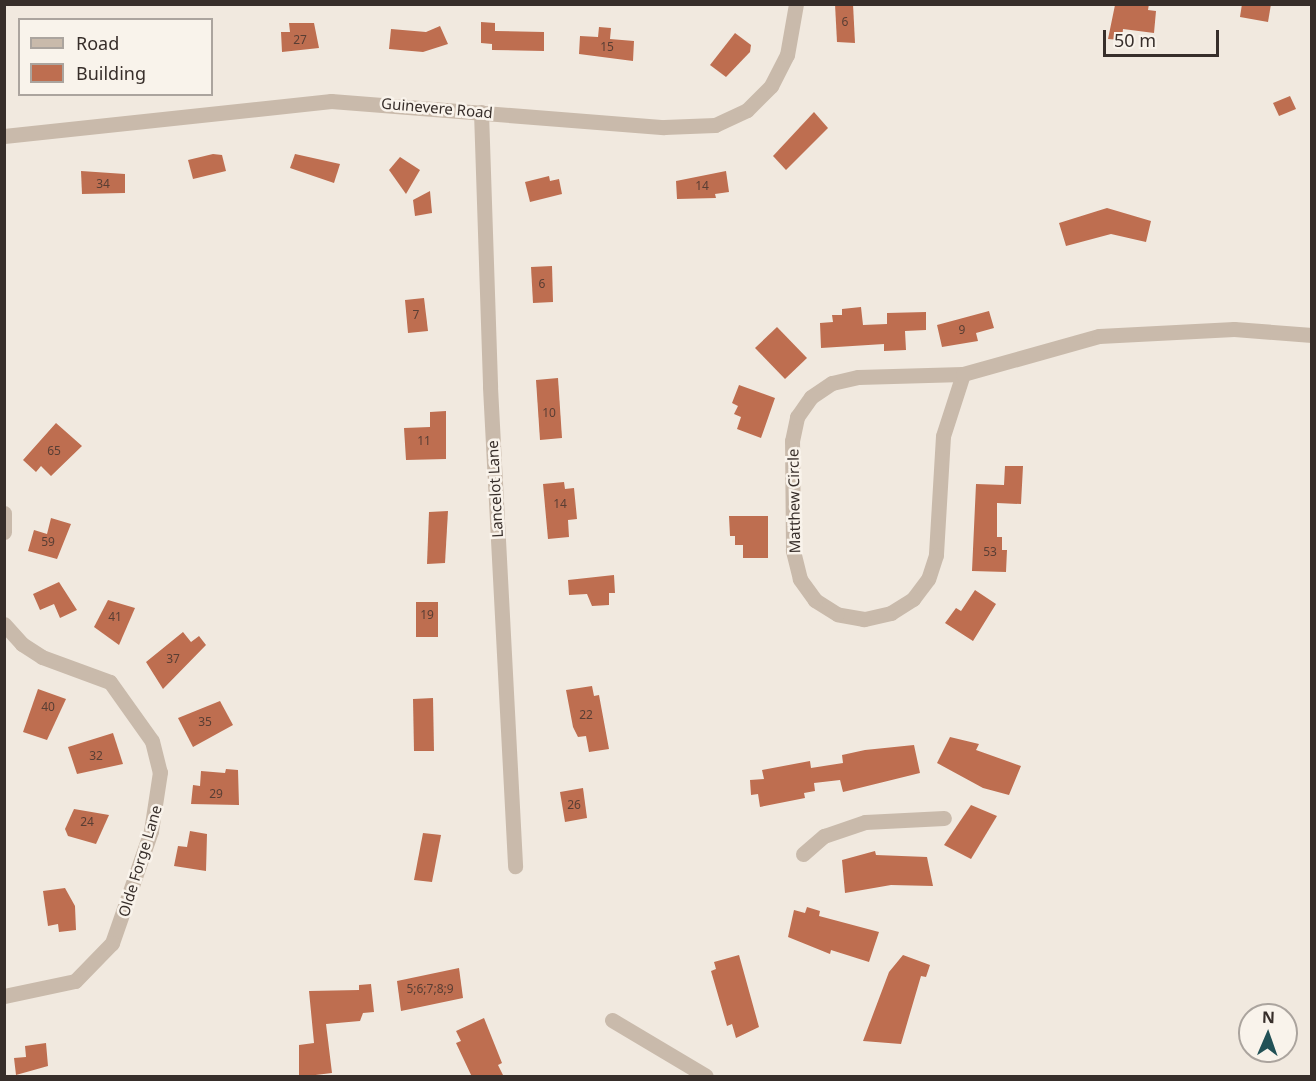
<!DOCTYPE html>
<html>
<head>
<meta charset="utf-8">
<style>
  body { margin:0 }
  #map { position:relative; width:1316px; height:1081px; overflow:hidden; background:#f1e9df; font-family:"Noto Sans",sans-serif }
  div>[style] { position:absolute }
  .building>* { inset:0; background:#be6e50 }
  .street>* { height:15px; margin:-7.5px; padding:0 7.5px; transform-origin:7.5px; border-radius:7.5px; background:#c9baab }
  span { translate:-50% -50%; white-space:nowrap; text-align:center; line-height:1.15; -webkit-text-stroke:5px #f9f3eb; paint-order:stroke }
  .number-label { font-size:12px; color:#593e34 }
  .number-label span { -webkit-text-stroke-width:0 }
  .street-label { font-size:15px; color:#372e2a }
  .frame { position:absolute; inset:0; border:6px solid #372e2a; pointer-events:none }
  .legend { position:absolute; left:18px; top:18px; width:195px; height:78px; box-sizing:border-box; background:#f9f3eb; border:2px solid #aba49e; margin:0; padding:8px 10px; list-style:none; font-size:18px; color:#372e2a }
  .legend li { display:flex; align-items:center; gap:12px; height:30px }
  .legend b { width:30px; border:2px solid #aba49e }
  .north { position:absolute; left:1238px; top:1003px; width:60px; height:60px; box-sizing:border-box; background:#f9f3eb; border:2px solid #aba49e; border-radius:50%; rotate:2deg; font-size:16px; font-weight:700; line-height:24px; text-align:center; color:#372e2a }
  .north::after { content:''; display:block; margin:auto; width:21px; height:27px; background:#225156; clip-path:polygon(50% 0,100% 100%,50% 72%,0 100%) }
  .scale { position:absolute; left:1103px; top:30px; width:116px; height:27px; box-sizing:border-box; border:3px solid #372e2a; border-top:0; padding-left:8px; font-size:18px; line-height:21px; white-space:nowrap; color:#372e2a; -webkit-text-stroke:4px #f9f3eb; paint-order:stroke }
</style>
</head>
<body>
<div id="map">
  <div class="building">
    <i style="clip-path:polygon(835px 4px,853px 4px,855px 43px,837px 42px)"></i>
    <i style="clip-path:polygon(1149px 4px,1148px 10px,1156px 11px,1154px 33px,1123px 29px,1122px 40px,1108px 39px,1115px 5px)"></i>
    <i style="clip-path:polygon(1242px 4px,1271px 4px,1268px 22px,1240px 17px)"></i>
    <i style="clip-path:polygon(481px 22px,495px 23px,495px 31px,544px 32px,544px 51px,492px 50px,492px 44px,481px 43px)"></i>
    <i style="clip-path:polygon(289px 23px,314px 23px,319px 48px,282px 52px,281px 32px,290px 32px)"></i>
    <i style="clip-path:polygon(440px 26px,448px 44px,423px 52px,389px 49px,391px 29px,426px 32px)"></i>
    <i style="clip-path:polygon(599px 27px,611px 28px,610px 39px,634px 41px,633px 61px,579px 54px,580px 36px,598px 37px)"></i>
    <i style="clip-path:polygon(735px 33px,751px 45px,750px 52px,726px 77px,710px 65px)"></i>
    <i style="clip-path:polygon(1290px 96px,1296px 109px,1279px 116px,1273px 103px)"></i>
    <i style="clip-path:polygon(814px 112px,828px 128px,786px 170px,773px 156px)"></i>
    <i style="clip-path:polygon(213px 154px,222px 155px,226px 171px,193px 179px,188px 160px)"></i>
    <i style="clip-path:polygon(295px 154px,340px 164px,334px 183px,290px 168px)"></i>
    <i style="clip-path:polygon(400px 157px,420px 170px,406px 194px,389px 170px)"></i>
    <i style="clip-path:polygon(81px 171px,125px 174px,125px 193px,82px 194px)"></i>
    <i style="clip-path:polygon(726px 171px,729px 192px,715px 194px,716px 198px,677px 199px,676px 181px)"></i>
    <i style="clip-path:polygon(549px 176px,550px 181px,559px 179px,562px 194px,530px 202px,525px 182px)"></i>
    <i style="clip-path:polygon(430px 191px,432px 213px,415px 216px,413px 200px)"></i>
    <i style="clip-path:polygon(1107px 208px,1151px 221px,1146px 242px,1111px 234px,1066px 246px,1059px 223px)"></i>
    <i style="clip-path:polygon(552px 266px,553px 302px,533px 303px,531px 267px)"></i>
    <i style="clip-path:polygon(424px 298px,428px 331px,408px 333px,405px 300px)"></i>
    <i style="clip-path:polygon(861px 307px,863px 325px,887px 324px,887px 313px,926px 312px,926px 330px,905px 331px,906px 350px,884px 351px,884px 344px,821px 348px,820px 323px,833px 322px,832px 315px,842px 315px,842px 309px)"></i>
    <i style="clip-path:polygon(989px 311px,994px 328px,976px 333px,978px 341px,942px 347px,937px 325px)"></i>
    <i style="clip-path:polygon(777px 327px,807px 358px,785px 379px,755px 348px)"></i>
    <i style="clip-path:polygon(558px 378px,562px 438px,540px 440px,536px 380px)"></i>
    <i style="clip-path:polygon(739px 385px,775px 398px,761px 438px,737px 429px,741px 417px,734px 414px,738px 406px,732px 403px)"></i>
    <i style="clip-path:polygon(446px 411px,446px 459px,406px 460px,404px 428px,430px 427px,430px 412px)"></i>
    <i style="clip-path:polygon(56px 423px,82px 446px,51px 476px,41px 466px,36px 472px,23px 460px)"></i>
    <i style="clip-path:polygon(1005px 466px,1023px 466px,1021px 504px,997px 503px,997px 537px,1002px 537px,1002px 550px,1007px 550px,1006px 572px,972px 571px,976px 484px,1004px 485px)"></i>
    <i style="clip-path:polygon(564px 482px,565px 489px,574px 488px,577px 519px,568px 520px,569px 537px,548px 539px,543px 484px)"></i>
    <i style="clip-path:polygon(448px 511px,445px 563px,427px 564px,429px 512px)"></i>
    <i style="clip-path:polygon(729px 516px,768px 516px,768px 558px,743px 558px,743px 545px,735px 545px,735px 536px,730px 536px)"></i>
    <i style="clip-path:polygon(51px 518px,71px 524px,57px 559px,28px 551px,34px 530px,47px 534px)"></i>
    <i style="clip-path:polygon(614px 575px,615px 593px,609px 593px,609px 605px,592px 606px,587px 594px,569px 595px,568px 580px)"></i>
    <i style="clip-path:polygon(59px 582px,77px 610px,60px 618px,54px 604px,40px 610px,33px 594px)"></i>
    <i style="clip-path:polygon(975px 590px,996px 604px,973px 641px,945px 623px,956px 608px,961px 611px)"></i>
    <i style="clip-path:polygon(108px 600px,135px 608px,119px 645px,94px 627px)"></i>
    <i style="clip-path:polygon(416px 602px,438px 602px,438px 637px,416px 637px)"></i>
    <i style="clip-path:polygon(183px 632px,191px 642px,199px 636px,206px 645px,163px 689px,146px 662px)"></i>
    <i style="clip-path:polygon(592px 686px,594px 696px,599px 695px,609px 749px,589px 752px,586px 736px,578px 737px,573px 727px,566px 690px)"></i>
    <i style="clip-path:polygon(38px 689px,66px 699px,47px 740px,23px 732px)"></i>
    <i style="clip-path:polygon(433px 698px,434px 751px,414px 751px,413px 699px)"></i>
    <i style="clip-path:polygon(220px 701px,233px 725px,193px 747px,178px 718px)"></i>
    <i style="clip-path:polygon(113px 733px,123px 764px,77px 774px,68px 747px)"></i>
    <i style="clip-path:polygon(950px 737px,979px 744px,976px 750px,1021px 766px,1009px 795px,983px 788px,937px 763px)"></i>
    <i style="clip-path:polygon(914px 745px,920px 773px,843px 792px,840px 780px,814px 783px,815px 791px,804px 793px,805px 798px,760px 807px,758px 794px,751px 795px,750px 780px,764px 779px,762px 770px,810px 761px,811px 768px,843px 763px,842px 755px,865px 750px)"></i>
    <i style="clip-path:polygon(226px 769px,238px 770px,239px 805px,191px 804px,193px 785px,200px 786px,201px 771px,225px 773px)"></i>
    <i style="clip-path:polygon(583px 788px,587px 818px,565px 822px,560px 792px)"></i>
    <i style="clip-path:polygon(971px 805px,997px 816px,971px 859px,944px 845px)"></i>
    <i style="clip-path:polygon(74px 809px,109px 815px,96px 844px,68px 836px,65px 829px)"></i>
    <i style="clip-path:polygon(190px 831px,207px 834px,206px 871px,174px 866px,178px 846px,187px 847px)"></i>
    <i style="clip-path:polygon(423px 833px,441px 835px,432px 882px,414px 880px)"></i>
    <i style="clip-path:polygon(875px 851px,876px 855px,927px 857px,933px 886px,891px 885px,845px 893px,842px 860px)"></i>
    <i style="clip-path:polygon(65px 888px,75px 906px,76px 930px,59px 932px,58px 924px,48px 926px,43px 891px)"></i>
    <i style="clip-path:polygon(807px 907px,820px 911px,819px 916px,879px 932px,869px 962px,831px 950px,830px 954px,788px 937px,794px 910px,805px 913px)"></i>
    <i style="clip-path:polygon(739px 955px,759px 1027px,736px 1038px,732px 1024px,727px 1026px,711px 971px,716px 969px,714px 962px)"></i>
    <i style="clip-path:polygon(903px 955px,930px 965px,926px 977px,921px 976px,901px 1044px,863px 1041px,889px 972px)"></i>
    <i style="clip-path:polygon(459px 968px,463px 998px,401px 1011px,397px 981px)"></i>
    <i style="clip-path:polygon(371px 984px,374px 1012px,363px 1013px,360px 1021px,326px 1024px,332px 1073px,299px 1077px,299px 1045px,314px 1043px,309px 991px,359px 990px,359px 985px)"></i>
    <i style="clip-path:polygon(484px 1018px,502px 1063px,498px 1065px,504px 1077px,472px 1077px,456px 1043px,461px 1041px,456px 1031px)"></i>
    <i style="clip-path:polygon(46px 1043px,48px 1066px,16px 1075px,14px 1058px,26px 1057px,25px 1046px)"></i>
  </div>
  <div class="street">
    <i style="left:481px;top:112px;width:275px;rotate:88.1deg"></i>
    <i style="left:490px;top:387px;width:480px;rotate:87deg"></i>
    <i style="left:4px;top:136px;width:329px;rotate:-6.1deg"></i>
    <i style="left:331px;top:101px;width:334px;rotate:4.5deg"></i>
    <i style="left:664px;top:127px;width:51px;rotate:-2.2deg"></i>
    <i style="left:715px;top:125px;width:35px;rotate:-25deg"></i>
    <i style="left:747px;top:110px;width:34px;rotate:-45deg"></i>
    <i style="left:771px;top:86px;width:35px;rotate:-63deg"></i>
    <i style="left:787px;top:55px;width:52px;rotate:-80deg"></i>
    <i style="left:963px;top:374px;width:65px;rotate:107.9deg"></i>
    <i style="left:943px;top:436px;width:119px;rotate:93.4deg"></i>
    <i style="left:936px;top:555px;width:25px;rotate:108deg"></i>
    <i style="left:928px;top:579px;width:25px;rotate:127deg"></i>
    <i style="left:913px;top:599px;width:26px;rotate:148deg"></i>
    <i style="left:891px;top:613px;width:28px;rotate:167deg"></i>
    <i style="left:864px;top:619px;width:27px;rotate:-170deg"></i>
    <i style="left:837px;top:614px;width:26px;rotate:-148deg"></i>
    <i style="left:815px;top:600px;width:26px;rotate:-126deg"></i>
    <i style="left:800px;top:579px;width:30px;rotate:-104deg"></i>
    <i style="left:793px;top:550px;width:109px;rotate:-90.5deg"></i>
    <i style="left:792px;top:441px;width:25px;rotate:-78deg"></i>
    <i style="left:797px;top:417px;width:24px;rotate:-55deg"></i>
    <i style="left:811px;top:397px;width:25px;rotate:-34deg"></i>
    <i style="left:832px;top:383px;width:27px;rotate:-13deg"></i>
    <i style="left:858px;top:377px;width:105px;rotate:-1.6deg"></i>
    <i style="left:963px;top:374px;width:141px;rotate:-15.6deg"></i>
    <i style="left:1099px;top:336px;width:135px;rotate:-3deg"></i>
    <i style="left:1234px;top:329px;width:78px;rotate:4.4deg"></i>
    <i style="left:4px;top:513px;width:19px;rotate:90deg"></i>
    <i style="left:4px;top:624px;width:27px;rotate:48deg"></i>
    <i style="left:22px;top:644px;width:24px;rotate:33deg"></i>
    <i style="left:42px;top:657px;width:72px;rotate:20.2deg"></i>
    <i style="left:110px;top:682px;width:72px;rotate:54.6deg"></i>
    <i style="left:152px;top:741px;width:32px;rotate:76deg"></i>
    <i style="left:160px;top:772px;width:60px;rotate:98.7deg"></i>
    <i style="left:151px;top:831px;width:119px;rotate:109.2deg"></i>
    <i style="left:112px;top:943px;width:53px;rotate:134.2deg"></i>
    <i style="left:75px;top:981px;width:73px;rotate:168.1deg"></i>
    <i style="left:803px;top:854px;width:28px;rotate:-41deg"></i>
    <i style="left:824px;top:836px;width:43px;rotate:-18.9deg"></i>
    <i style="left:865px;top:822px;width:79px;rotate:-2.9deg"></i>
    <i style="left:612px;top:1020px;width:109px;rotate:30.8deg"></i>
  </div>
  <div class="number-label">
    <span style="left:845px;top:22px">6</span>
    <span style="left:300px;top:40px">27</span>
    <span style="left:607px;top:47px">15</span>
    <span style="left:103px;top:184px">34</span>
    <span style="left:702px;top:186px">14</span>
    <span style="left:542px;top:284px">6</span>
    <span style="left:416px;top:315px">7</span>
    <span style="left:962px;top:330px">9</span>
    <span style="left:549px;top:413px">10</span>
    <span style="left:424px;top:441px">11</span>
    <span style="left:54px;top:451px">65</span>
    <span style="left:560px;top:504px">14</span>
    <span style="left:48px;top:542px">59</span>
    <span style="left:990px;top:552px">53</span>
    <span style="left:427px;top:615px">19</span>
    <span style="left:115px;top:617px">41</span>
    <span style="left:173px;top:659px">37</span>
    <span style="left:48px;top:707px">40</span>
    <span style="left:586px;top:715px">22</span>
    <span style="left:205px;top:722px">35</span>
    <span style="left:96px;top:756px">32</span>
    <span style="left:216px;top:794px">29</span>
    <span style="left:574px;top:805px">26</span>
    <span style="left:87px;top:822px">24</span>
    <span style="left:430px;top:989px">5;6;7;8;9</span>
  </div>
  <div class="street-label">
    <span style="left:437px;top:108px;rotate:5deg">Guinevere Road</span>
    <span style="left:495px;top:489px;rotate:-93deg">Lancelot Lane</span>
    <span style="left:794px;top:501px;rotate:-91deg">Matthew Circle</span>
    <span style="left:140px;top:861px;rotate:-73deg">Olde Forge Lane</span>
  </div>
  <div class="frame"></div>
  <ul class="legend">
  <li><b style="height:8px;background:#c9baab"></b>Road</li>
  <li><b style="height:16px;background:#be6e50"></b>Building</li>
  </ul>
  <div class="north">N</div>
  <div class="scale">50 m</div>
</div>
</body>
</html>
